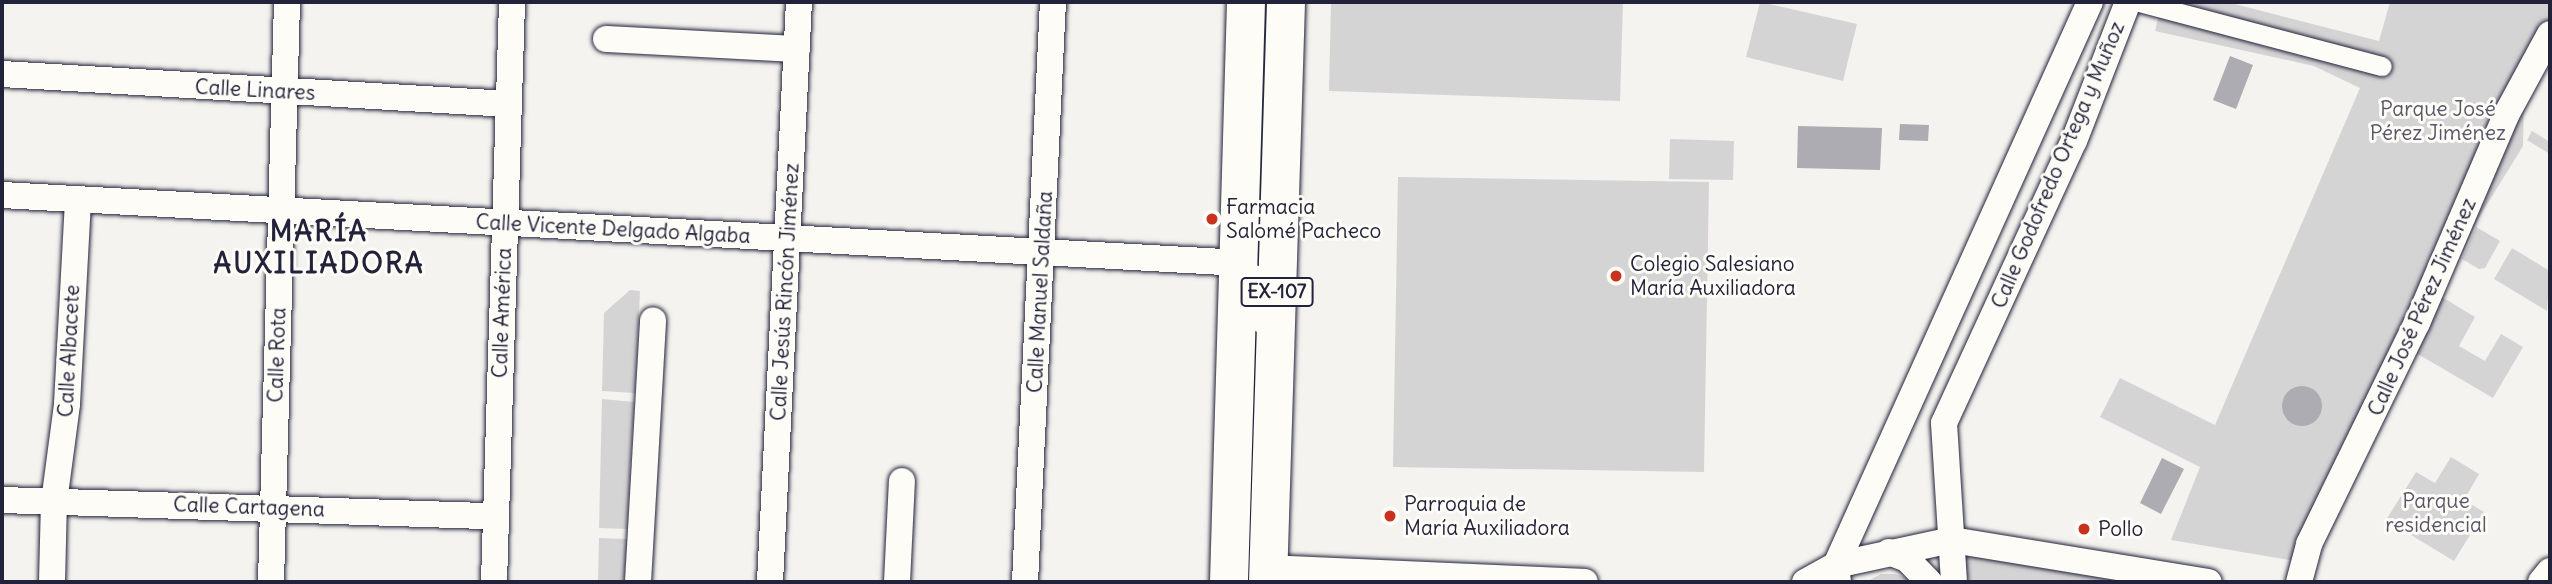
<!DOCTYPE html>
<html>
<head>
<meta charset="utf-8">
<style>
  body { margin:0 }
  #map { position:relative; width:2552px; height:584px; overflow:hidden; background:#f4f3ef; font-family:Delius,sans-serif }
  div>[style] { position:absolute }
  .green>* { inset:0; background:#d5d4d5 }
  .water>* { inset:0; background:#acacb2 }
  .round { border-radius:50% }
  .roads { filter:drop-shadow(0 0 2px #22223b) drop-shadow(0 0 2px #22223b) }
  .pedestrian>* { height:19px; margin:-9.5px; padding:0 9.5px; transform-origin:9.5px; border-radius:9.5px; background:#fdfcf7 }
  .minor>* { height:26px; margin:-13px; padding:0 13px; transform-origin:13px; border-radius:13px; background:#fdfcf7 }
  .primary>* { height:38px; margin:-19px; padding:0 19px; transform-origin:19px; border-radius:19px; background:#fdfcf7 }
  .dots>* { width:19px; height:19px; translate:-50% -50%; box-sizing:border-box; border:4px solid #fdfcf7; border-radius:50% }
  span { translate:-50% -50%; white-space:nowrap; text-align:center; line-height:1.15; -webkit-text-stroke:6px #fdfcf7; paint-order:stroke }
  .shield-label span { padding:2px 5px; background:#fdfcf7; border:2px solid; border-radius:5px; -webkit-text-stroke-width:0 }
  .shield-label { font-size:19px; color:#22223b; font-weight:700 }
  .street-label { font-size:21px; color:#22223b }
  .park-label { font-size:21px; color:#585769 }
  .poi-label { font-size:21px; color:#22223b }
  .left { translate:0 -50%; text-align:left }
  .district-label { font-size:28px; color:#22223b; font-weight:700; letter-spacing:2px }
  .frame { position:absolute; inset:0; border:4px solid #22223b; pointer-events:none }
</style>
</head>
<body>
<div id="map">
  <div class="green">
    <i style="clip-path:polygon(1331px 2px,1623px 2px,1620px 101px,1329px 91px)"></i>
    <i style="clip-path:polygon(1760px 2px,1857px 24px,1843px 81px,1746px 57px)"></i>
    <i style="clip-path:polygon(2162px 2px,2227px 2px,2379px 41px,2390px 2px,2550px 2px,2550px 53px,2524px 97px,2523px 146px,2478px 219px,2442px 297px,2475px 317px,2459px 346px,2485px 361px,2501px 334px,2523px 347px,2493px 398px,2416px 353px,2313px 564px,2171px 540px,2200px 467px,2100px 417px,2120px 378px,2215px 425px,2360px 88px,2314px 66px,2155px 31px)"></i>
    <i style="clip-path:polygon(2532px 131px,2550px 142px,2550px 154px,2527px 140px)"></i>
    <i style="clip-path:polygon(1670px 139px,1734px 141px,1733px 180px,1669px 179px)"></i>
    <i style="clip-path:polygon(1398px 177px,1709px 182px,1704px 472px,1393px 467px)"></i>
    <i style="clip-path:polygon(2476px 227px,2500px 241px,2485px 268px,2479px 269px,2462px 259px)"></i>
    <i style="clip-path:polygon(2512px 248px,2550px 271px,2547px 311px,2494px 279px)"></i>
    <i style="clip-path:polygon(630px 290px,640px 291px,635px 393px,602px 391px,604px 313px)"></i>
    <i style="clip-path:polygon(602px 399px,634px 402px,627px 529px,599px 528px)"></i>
    <i style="clip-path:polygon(2451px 457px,2479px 474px,2464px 500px,2484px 512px,2454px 561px,2386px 520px,2416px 472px,2435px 483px)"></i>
    <i style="clip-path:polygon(599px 538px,627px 539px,624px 582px,598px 582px)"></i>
    <i style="clip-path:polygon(1960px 557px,1986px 557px,2140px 582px,1970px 582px)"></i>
    <i style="clip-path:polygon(1881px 574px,1895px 574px,1919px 582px,1866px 582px)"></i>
  </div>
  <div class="water">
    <i style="clip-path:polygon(2230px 56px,2253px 65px,2236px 109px,2213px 100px)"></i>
    <i style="clip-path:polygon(1900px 124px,1929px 125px,1928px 141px,1899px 140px)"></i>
    <i style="clip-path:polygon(1798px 126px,1882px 128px,1880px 170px,1797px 168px)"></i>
    <i class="round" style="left:2282px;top:386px;width:40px;height:40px"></i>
    <i style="clip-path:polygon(2162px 458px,2184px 469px,2161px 514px,2140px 503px)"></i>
  </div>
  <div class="roads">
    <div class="pedestrian">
      <i style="left:2139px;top:2px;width:251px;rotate:14.8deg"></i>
    </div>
    <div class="minor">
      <i style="left:606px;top:39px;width:191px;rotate:3deg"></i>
      <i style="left:2px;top:74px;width:507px;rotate:3.39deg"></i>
      <i style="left:2px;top:195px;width:1224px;rotate:3.14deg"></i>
      <i style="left:1224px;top:262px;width:35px;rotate:29deg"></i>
      <i style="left:1255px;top:279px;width:20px;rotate:66deg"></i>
      <i style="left:1263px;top:297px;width:23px;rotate:92deg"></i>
      <i style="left:2px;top:500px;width:494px;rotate:1.9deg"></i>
      <i style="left:1889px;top:552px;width:19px;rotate:21deg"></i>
      <i style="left:1907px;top:559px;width:32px;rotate:46deg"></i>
      <i style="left:1268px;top:568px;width:317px;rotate:2.5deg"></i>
      <i style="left:52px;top:582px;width:80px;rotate:-88.6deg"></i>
      <i style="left:54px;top:502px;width:99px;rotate:-82.4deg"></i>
      <i style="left:67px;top:404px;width:205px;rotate:-86.9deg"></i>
      <i style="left:271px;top:582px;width:580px;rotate:-88.42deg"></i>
      <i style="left:494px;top:582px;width:580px;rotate:-88.22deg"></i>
      <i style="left:638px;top:582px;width:262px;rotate:-86.7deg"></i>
      <i style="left:770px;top:582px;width:581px;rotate:-87.14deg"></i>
      <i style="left:897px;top:582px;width:101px;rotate:-87.2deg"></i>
      <i style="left:1025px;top:582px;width:581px;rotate:-87.24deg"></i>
      <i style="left:1805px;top:582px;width:35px;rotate:-29deg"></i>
      <i style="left:1836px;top:565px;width:119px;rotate:-12.2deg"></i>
      <i style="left:1952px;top:540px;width:260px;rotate:9.3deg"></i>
      <i style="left:1838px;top:582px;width:17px;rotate:-97deg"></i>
      <i style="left:1836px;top:565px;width:618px;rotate:-65.72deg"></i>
      <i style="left:1954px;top:582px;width:159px;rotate:-93.6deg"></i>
      <i style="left:1944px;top:423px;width:311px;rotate:-65.3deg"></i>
      <i style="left:2074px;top:141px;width:149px;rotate:-68.8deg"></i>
      <i style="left:2299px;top:582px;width:39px;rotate:-75deg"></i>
      <i style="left:2309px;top:544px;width:246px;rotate:-64deg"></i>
      <i style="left:2417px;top:323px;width:226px;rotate:-66.8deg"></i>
      <i style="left:2506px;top:115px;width:92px;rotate:-61.5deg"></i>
      <i style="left:2541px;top:582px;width:14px;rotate:-51deg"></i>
    </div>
    <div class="primary">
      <i style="left:1229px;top:582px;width:580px;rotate:-88.32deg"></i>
      <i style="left:1268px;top:582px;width:580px;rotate:-88.22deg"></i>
    </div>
  </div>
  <div class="dots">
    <i style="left:1212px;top:219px;background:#c8321e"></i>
    <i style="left:1616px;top:276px;background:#c8321e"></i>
    <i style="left:1390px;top:516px;background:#c8321e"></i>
    <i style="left:2084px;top:529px;background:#c8321e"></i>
  </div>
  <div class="shield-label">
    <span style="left:1277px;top:292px">EX-107</span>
  </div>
  <div class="street-label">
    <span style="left:255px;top:90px;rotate:3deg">Calle Linares</span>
    <span style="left:2058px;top:165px;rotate:-67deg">Calle Godofredo Ortega y Muñoz</span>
    <span style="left:613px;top:229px;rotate:3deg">Calle Vicente Delgado Algaba</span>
    <span style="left:785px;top:292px;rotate:-87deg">Calle Jesús Rincón Jiménez</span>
    <span style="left:1040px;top:292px;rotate:-87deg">Calle Manuel Saldaña</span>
    <span style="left:2422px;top:307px;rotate:-66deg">Calle José Pérez Jiménez</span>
    <span style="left:502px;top:313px;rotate:-88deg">Calle América</span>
    <span style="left:69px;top:351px;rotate:-87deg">Calle Albacete</span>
    <span style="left:277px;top:355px;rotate:-88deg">Calle Rota</span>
    <span style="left:249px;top:507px;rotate:2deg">Calle Cartagena</span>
  </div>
  <div class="park-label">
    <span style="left:2438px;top:121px">Parque José<br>Pérez Jiménez</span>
    <span style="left:2436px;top:513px">Parque<br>residencial</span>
  </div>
  <div class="poi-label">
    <span class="left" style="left:1226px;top:219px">Farmacia<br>Salomé Pacheco</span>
    <span class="left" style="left:1630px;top:276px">Colegio Salesiano<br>María Auxiliadora</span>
    <span class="left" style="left:1404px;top:516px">Parroquia de<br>María Auxiliadora</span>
    <span class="left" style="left:2098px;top:529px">Pollo</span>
  </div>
  <div class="district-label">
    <span style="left:319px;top:247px">MARÍA<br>AUXILIADORA</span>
  </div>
  <div class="frame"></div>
</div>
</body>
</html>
